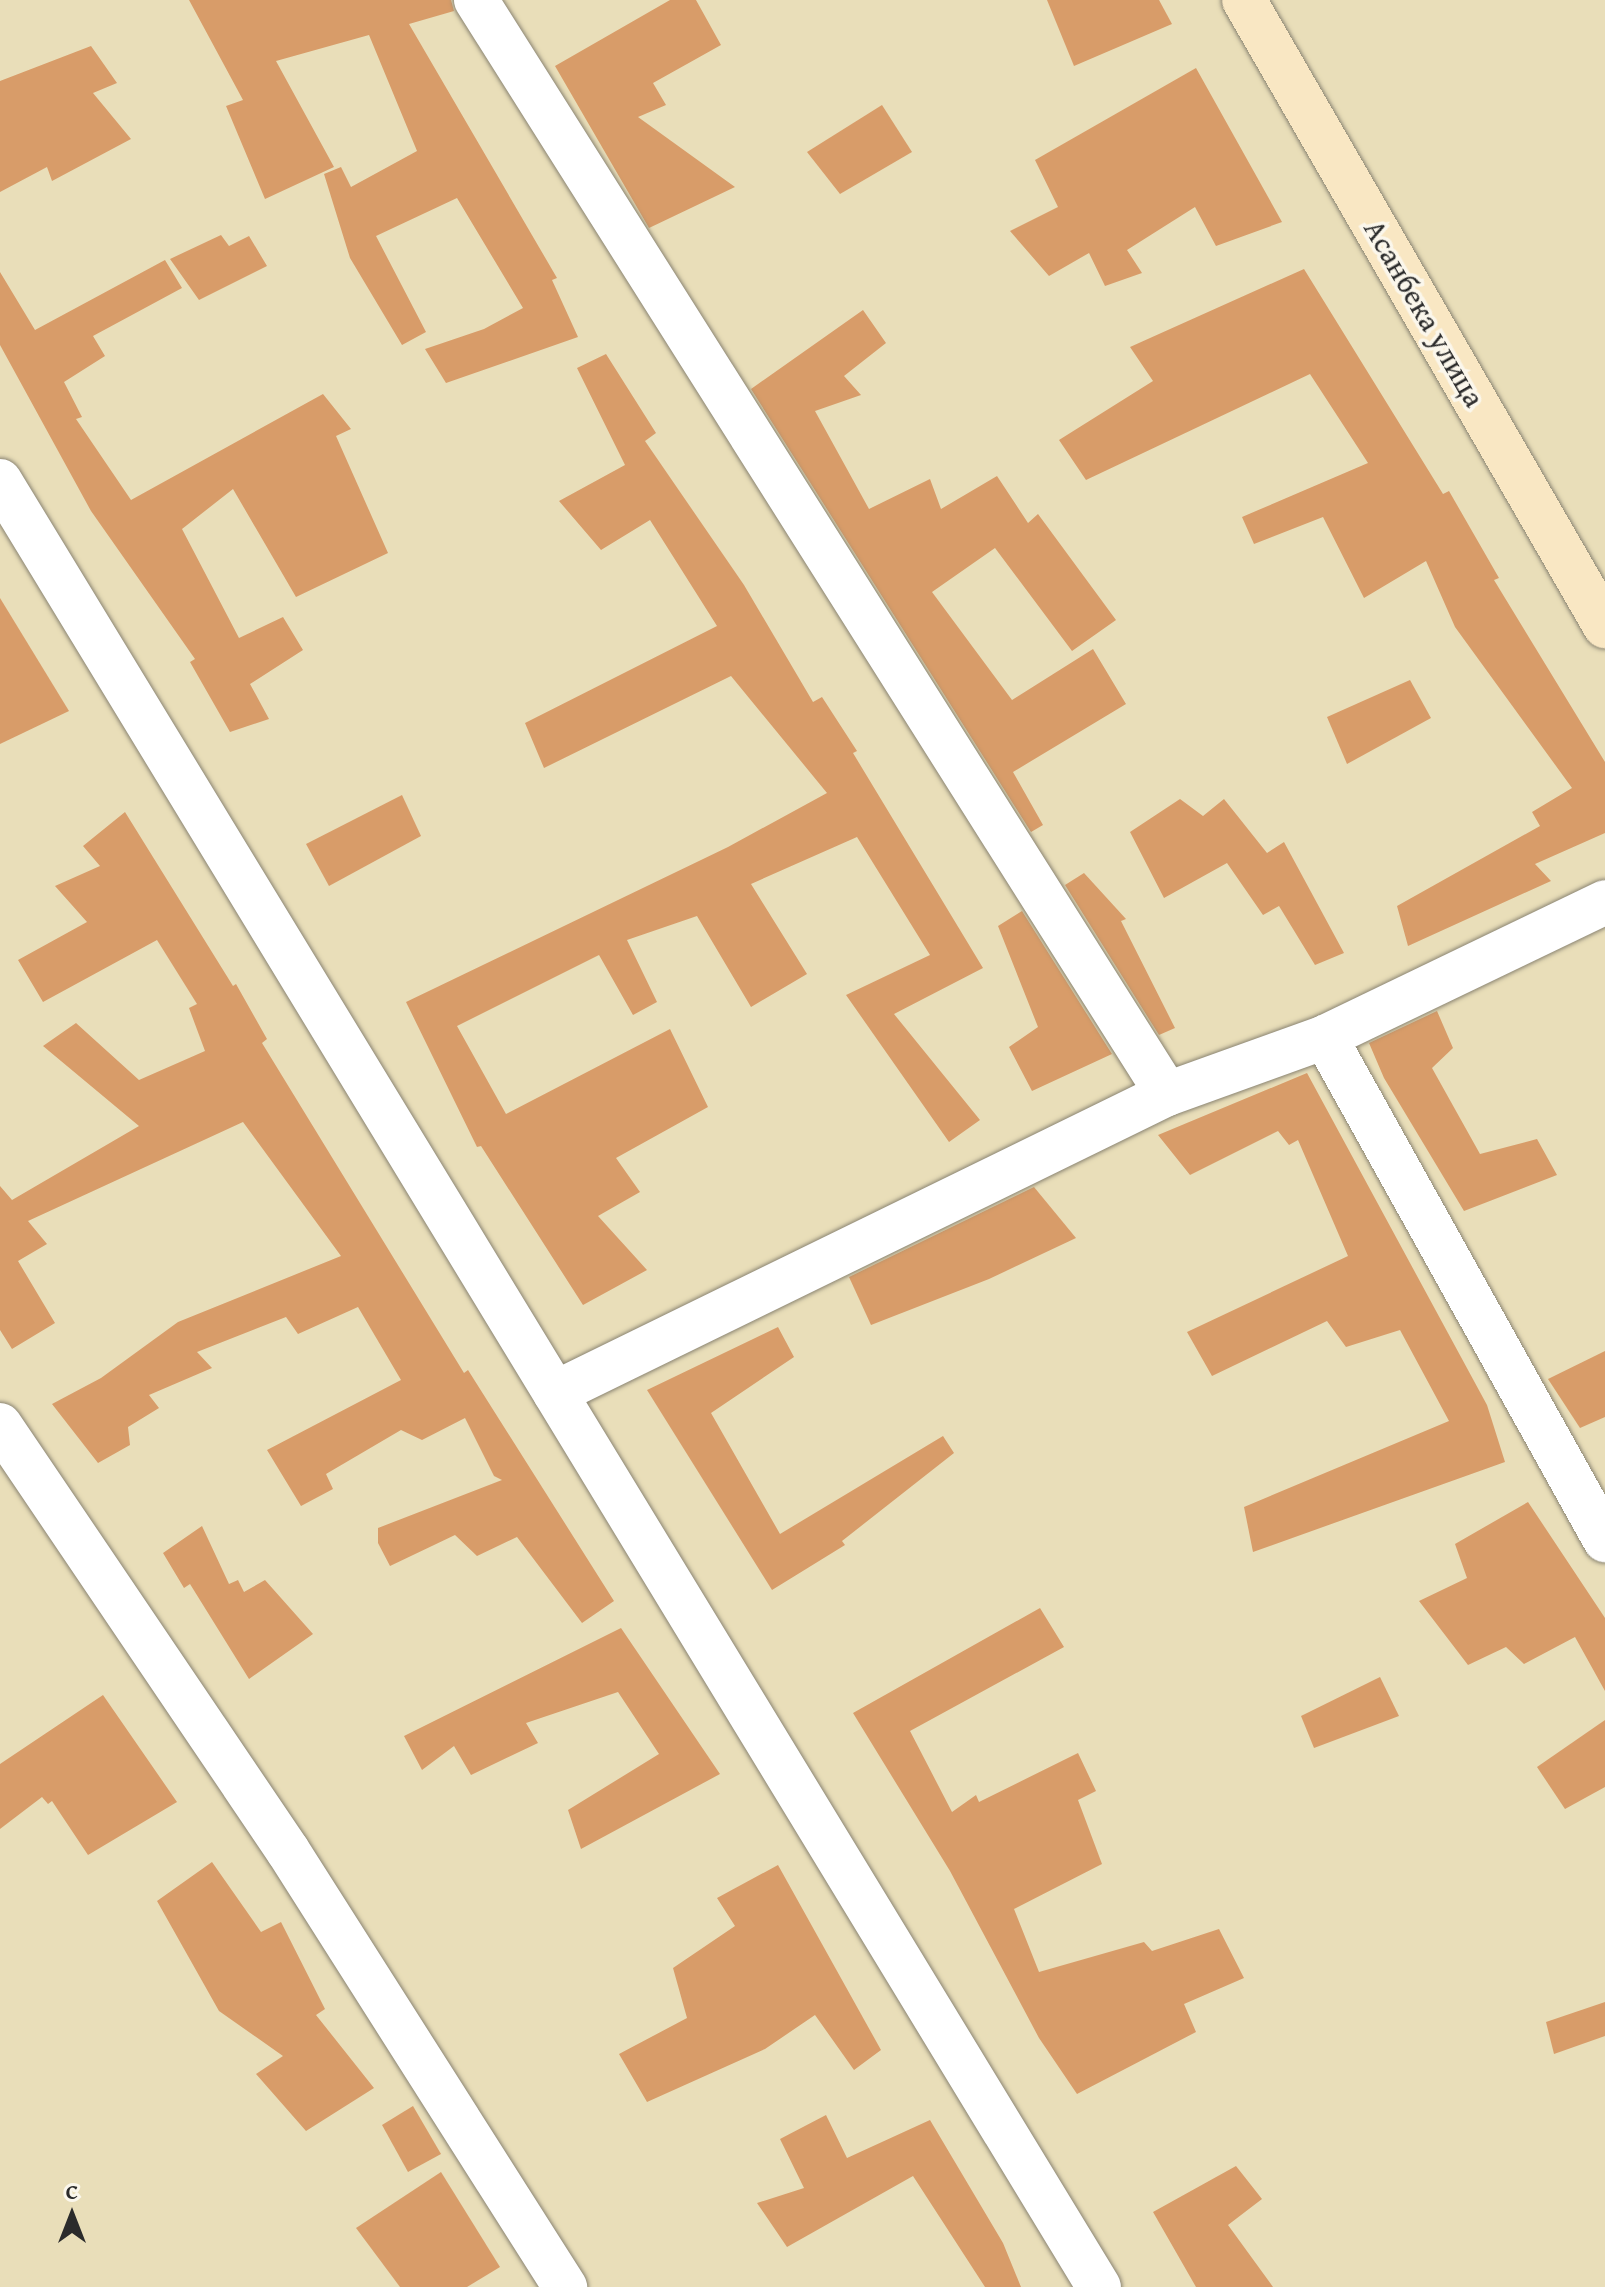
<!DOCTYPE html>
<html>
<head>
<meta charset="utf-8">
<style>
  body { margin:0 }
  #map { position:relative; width:1605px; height:2287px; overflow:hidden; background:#e9deb9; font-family:"Gentium Book Plus",serif }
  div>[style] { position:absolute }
  .building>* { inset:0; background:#d89c69 }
  .roads { filter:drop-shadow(0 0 2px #8a8472) drop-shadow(0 0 2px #8a8472) }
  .street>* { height:44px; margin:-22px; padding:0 22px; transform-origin:22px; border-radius:22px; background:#fff }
  .secondary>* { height:44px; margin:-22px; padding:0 22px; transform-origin:22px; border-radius:22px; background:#f9e7c3 }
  span { translate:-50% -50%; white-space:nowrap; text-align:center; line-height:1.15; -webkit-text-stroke:7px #fbf7ec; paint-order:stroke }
  .street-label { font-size:30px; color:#2b2b2b }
  .north { position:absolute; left:32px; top:2175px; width:80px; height:80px; -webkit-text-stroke:6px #fbf7ec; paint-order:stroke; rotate:0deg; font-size:22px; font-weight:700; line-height:32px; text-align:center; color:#2b2b2b }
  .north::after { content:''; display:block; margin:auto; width:28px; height:36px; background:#2b2b2b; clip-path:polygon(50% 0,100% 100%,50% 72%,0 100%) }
</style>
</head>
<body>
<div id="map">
  <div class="building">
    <i style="clip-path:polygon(189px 0,451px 0,454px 11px,409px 24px,557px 278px,552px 280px,578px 337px,446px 383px,425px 349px,484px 329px,523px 308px,457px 198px,376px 236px,426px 332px,402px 345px,350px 258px,324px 174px,341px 167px,351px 187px,417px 151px,369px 35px,276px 61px,334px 167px,265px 199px,226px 106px,243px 100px)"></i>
    <i style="clip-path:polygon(670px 0,696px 0,721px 45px,653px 83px,666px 105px,638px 117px,735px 187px,649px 228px,555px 66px)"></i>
    <i style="clip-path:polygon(1047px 0,1159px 0,1172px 24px,1074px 66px)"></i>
    <i style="clip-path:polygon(91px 46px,117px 83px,93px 93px,131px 139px,52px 181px,47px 167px,0 192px,0 81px)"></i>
    <i style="clip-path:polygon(1196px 68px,1282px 222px,1216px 246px,1195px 207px,1127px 250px,1142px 273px,1105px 286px,1089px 253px,1049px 276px,1010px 231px,1058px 207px,1035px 160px)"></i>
    <i style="clip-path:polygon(882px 105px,912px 152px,840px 194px,807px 152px)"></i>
    <i style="clip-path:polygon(221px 235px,229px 246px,249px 236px,267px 266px,199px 300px,170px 259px)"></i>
    <i style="clip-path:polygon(165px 260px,182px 288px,93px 336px,105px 356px,64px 382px,82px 417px,76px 419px,131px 500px,323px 394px,351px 429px,336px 436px,388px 553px,296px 597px,233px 489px,182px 529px,239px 638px,283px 617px,303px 650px,250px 684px,269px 719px,230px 732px,190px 662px,195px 659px,91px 511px,0 345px,0 272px,35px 330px)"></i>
    <i style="clip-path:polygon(1304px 269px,1443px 494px,1449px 491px,1499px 578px,1494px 580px,1605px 762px,1605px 833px,1535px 864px,1551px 881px,1408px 946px,1397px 906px,1540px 826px,1532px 812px,1572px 788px,1455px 627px,1426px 561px,1364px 598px,1323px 517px,1254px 544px,1242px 517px,1368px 463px,1310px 374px,1086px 480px,1059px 440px,1153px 381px,1130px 347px)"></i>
    <i style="clip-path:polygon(863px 310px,886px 343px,844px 376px,861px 395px,815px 411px,869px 509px,930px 479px,941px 509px,997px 476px,1028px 523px,1038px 514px,1116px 620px,1072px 651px,995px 548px,932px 592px,1012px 700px,1093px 649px,1126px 704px,1013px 772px,1043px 825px,1031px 832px,751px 389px)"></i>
    <i style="clip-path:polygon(606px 354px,656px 433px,645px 441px,744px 585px,813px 702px,822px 697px,857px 751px,853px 753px,983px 968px,894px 1014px,980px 1120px,949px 1142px,846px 995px,930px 955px,857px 837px,751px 884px,807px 974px,751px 1007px,697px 916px,627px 940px,657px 1002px,633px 1015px,599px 955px,457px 1026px,506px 1114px,670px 1029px,708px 1107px,616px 1158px,640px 1192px,598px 1216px,647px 1270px,583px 1305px,481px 1146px,477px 1147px,406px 1002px,728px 847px,827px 793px,731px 676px,544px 768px,525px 723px,717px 626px,650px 520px,601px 550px,559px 501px,625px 465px,577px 368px)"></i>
    <i style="clip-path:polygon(0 598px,69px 711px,0 744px)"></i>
    <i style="clip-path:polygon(1410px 680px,1431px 718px,1347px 764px,1327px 717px)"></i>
    <i style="clip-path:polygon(402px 795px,421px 836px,329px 886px,306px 844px)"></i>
    <i style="clip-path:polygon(1180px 799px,1203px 816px,1224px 799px,1267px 853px,1284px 842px,1344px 953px,1315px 965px,1279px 906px,1263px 915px,1227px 863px,1164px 898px,1130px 832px)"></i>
    <i style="clip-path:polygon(125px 812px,233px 986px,236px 984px,267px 1039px,262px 1043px,464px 1373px,468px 1370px,614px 1601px,582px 1623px,517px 1537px,477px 1556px,455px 1535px,390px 1566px,378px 1543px,378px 1528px,502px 1480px,494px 1476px,465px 1418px,422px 1440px,401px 1430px,326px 1474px,333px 1489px,301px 1506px,267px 1450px,401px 1380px,358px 1307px,298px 1334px,286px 1317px,197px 1352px,212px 1368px,149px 1395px,159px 1408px,128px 1427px,130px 1445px,98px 1463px,52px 1404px,101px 1378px,178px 1322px,341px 1256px,243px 1122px,28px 1221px,47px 1244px,18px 1261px,55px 1323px,12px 1349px,0 1330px,0 1186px,12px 1200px,139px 1126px,43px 1046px,76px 1023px,139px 1080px,205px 1051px,189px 1008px,197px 1004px,157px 940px,43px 1002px,18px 960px,87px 922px,55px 886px,100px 866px,83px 846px)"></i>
    <i style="clip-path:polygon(1084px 873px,1126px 919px,1121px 921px,1175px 1028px,1159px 1035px,1065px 885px)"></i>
    <i style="clip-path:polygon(1022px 911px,1112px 1054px,1032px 1091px,1009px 1047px,1038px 1027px,998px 926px)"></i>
    <i style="clip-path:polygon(1437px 1011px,1453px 1048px,1432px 1068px,1480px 1154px,1537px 1139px,1557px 1175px,1464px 1211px,1384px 1078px,1369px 1043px)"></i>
    <i style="clip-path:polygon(1307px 1073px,1487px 1405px,1505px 1462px,1253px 1552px,1244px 1507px,1449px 1421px,1400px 1330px,1346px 1347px,1327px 1321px,1212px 1376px,1187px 1332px,1348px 1256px,1298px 1140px,1289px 1145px,1278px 1131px,1190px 1175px,1158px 1135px)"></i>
    <i style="clip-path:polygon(1034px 1187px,1076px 1238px,989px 1279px,871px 1325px,849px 1277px)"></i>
    <i style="clip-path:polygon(778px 1327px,794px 1357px,711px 1413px,780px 1534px,943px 1436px,954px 1453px,842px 1541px,845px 1545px,772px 1590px,647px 1390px)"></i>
    <i style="clip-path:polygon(1605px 1351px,1605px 1417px,1580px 1428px,1548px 1379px)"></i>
    <i style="clip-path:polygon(1528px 1502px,1605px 1618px,1605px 1691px,1575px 1637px,1524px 1664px,1506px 1647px,1468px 1665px,1419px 1601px,1467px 1578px,1455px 1544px)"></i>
    <i style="clip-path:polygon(202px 1526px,229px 1584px,238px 1580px,244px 1592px,265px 1580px,313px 1634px,249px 1679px,190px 1584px,184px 1588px,163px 1553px)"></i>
    <i style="clip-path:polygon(1040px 1608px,1064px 1647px,910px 1731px,952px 1812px,976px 1795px,979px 1802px,1078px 1753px,1096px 1791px,1078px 1800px,1102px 1864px,1014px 1909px,1039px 1972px,1144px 1942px,1152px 1951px,1219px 1929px,1244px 1978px,1184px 2004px,1196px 2032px,1077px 2094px,1039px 2038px,950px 1871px,853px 1713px)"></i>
    <i style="clip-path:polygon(621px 1628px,720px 1774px,581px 1849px,568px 1810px,659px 1754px,618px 1692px,526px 1723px,538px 1743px,471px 1775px,454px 1746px,422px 1770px,404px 1736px)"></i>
    <i style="clip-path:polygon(1380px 1677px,1399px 1716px,1314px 1748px,1301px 1716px)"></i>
    <i style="clip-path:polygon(103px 1695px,177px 1802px,88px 1855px,52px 1801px,48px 1804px,42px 1797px,0 1829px,0 1764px)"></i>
    <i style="clip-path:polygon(1605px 1720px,1605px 1787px,1565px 1809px,1537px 1767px)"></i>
    <i style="clip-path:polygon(212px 1862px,261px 1932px,281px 1922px,325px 2009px,316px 2015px,374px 2088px,306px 2131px,256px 2074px,283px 2056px,219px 2011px,157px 1901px)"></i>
    <i style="clip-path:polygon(778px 1865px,881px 2050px,854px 2070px,815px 2015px,765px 2049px,647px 2102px,619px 2054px,687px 2018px,673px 1968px,735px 1926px,717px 1898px)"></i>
    <i style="clip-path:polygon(1605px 2002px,1605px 2036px,1554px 2054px,1546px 2022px)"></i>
    <i style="clip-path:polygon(413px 2106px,441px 2154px,408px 2172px,382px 2125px)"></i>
    <i style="clip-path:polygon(826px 2115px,847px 2158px,930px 2120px,1003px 2243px,1021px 2287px,985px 2287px,913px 2176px,787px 2247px,757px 2203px,804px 2188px,780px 2139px)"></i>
    <i style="clip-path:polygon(1236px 2166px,1262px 2199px,1228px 2225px,1273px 2287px,1196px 2287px,1153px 2212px)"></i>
    <i style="clip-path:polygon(441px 2172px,500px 2267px,467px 2287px,400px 2287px,356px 2228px)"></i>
  </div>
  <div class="roads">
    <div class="street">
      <i style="left:476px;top:0;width:1294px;rotate:57.72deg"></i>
      <i style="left:0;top:481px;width:2114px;rotate:58.68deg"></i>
      <i style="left:1325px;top:1037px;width:576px;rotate:60.9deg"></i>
      <i style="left:555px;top:1393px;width:681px;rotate:-26.04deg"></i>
      <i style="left:1167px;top:1094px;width:168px;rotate:-19.8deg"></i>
      <i style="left:1325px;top:1037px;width:311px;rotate:-25.7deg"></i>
      <i style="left:0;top:1425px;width:514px;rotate:55.94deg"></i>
      <i style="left:288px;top:1851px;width:517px;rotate:57.57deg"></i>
    </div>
    <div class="secondary">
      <i style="left:1244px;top:0;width:723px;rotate:60.03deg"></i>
    </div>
  </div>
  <div class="street-label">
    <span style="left:1425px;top:313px;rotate:60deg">Асанбека улица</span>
  </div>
  <div class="north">С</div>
</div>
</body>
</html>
